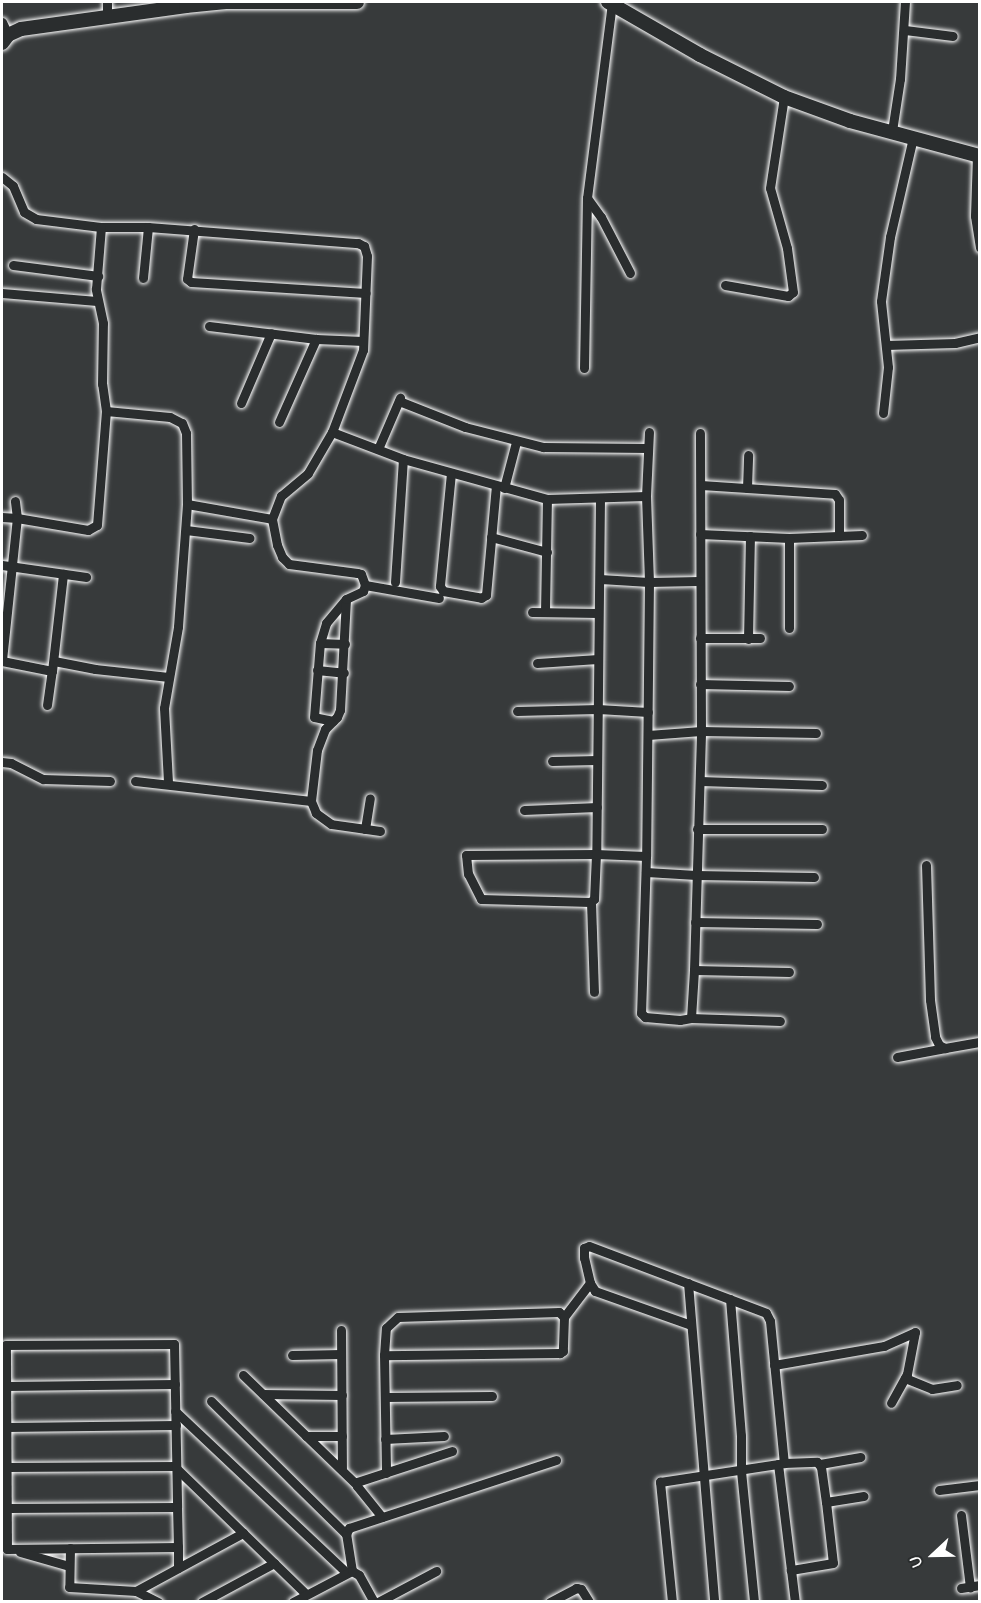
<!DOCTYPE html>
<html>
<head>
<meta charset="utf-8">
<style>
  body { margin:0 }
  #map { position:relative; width:981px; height:1603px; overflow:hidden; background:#373a3b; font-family:"Comic Neue",sans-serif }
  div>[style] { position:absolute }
  .roads { filter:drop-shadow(0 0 2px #fff) drop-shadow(0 0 2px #fff) }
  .street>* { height:9px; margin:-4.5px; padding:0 4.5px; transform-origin:4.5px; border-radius:4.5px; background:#2a2d2e }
  .secondary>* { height:14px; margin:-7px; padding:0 7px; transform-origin:7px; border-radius:7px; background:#2a2d2e }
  span { translate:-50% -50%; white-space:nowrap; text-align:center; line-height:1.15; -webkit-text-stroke:4.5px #2a2d2e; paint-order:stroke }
  .frame { position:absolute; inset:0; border:3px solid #fff; pointer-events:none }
  .north { position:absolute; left:903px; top:1525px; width:60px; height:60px; -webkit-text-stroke:4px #2a2d2e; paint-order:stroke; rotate:248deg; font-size:16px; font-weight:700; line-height:24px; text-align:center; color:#fff }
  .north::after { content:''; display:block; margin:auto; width:21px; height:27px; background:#fff; clip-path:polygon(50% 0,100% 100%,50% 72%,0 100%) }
</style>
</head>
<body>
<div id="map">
  <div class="roads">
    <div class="street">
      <i style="left:107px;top:18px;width:16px;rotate:-90deg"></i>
      <i style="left:2px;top:22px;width:14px;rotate:65deg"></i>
      <i style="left:905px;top:30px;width:48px;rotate:7.1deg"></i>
      <i style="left:892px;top:131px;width:53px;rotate:-81.3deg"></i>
      <i style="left:900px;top:79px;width:77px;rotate:-86.3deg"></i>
      <i style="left:977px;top:155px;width:61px;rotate:91.9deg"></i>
      <i style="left:975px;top:216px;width:32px;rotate:81deg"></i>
      <i style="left:2px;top:177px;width:14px;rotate:39deg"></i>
      <i style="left:13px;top:186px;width:28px;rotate:67deg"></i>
      <i style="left:24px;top:212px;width:14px;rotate:30deg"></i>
      <i style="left:36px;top:219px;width:65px;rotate:7deg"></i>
      <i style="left:101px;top:227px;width:47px"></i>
      <i style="left:148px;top:227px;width:211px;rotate:4.4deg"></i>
      <i style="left:358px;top:243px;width:7px;rotate:27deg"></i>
      <i style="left:364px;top:246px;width:10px;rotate:73deg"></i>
      <i style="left:367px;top:256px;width:94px;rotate:92.4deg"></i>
      <i style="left:363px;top:350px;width:88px;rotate:110.7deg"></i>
      <i style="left:332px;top:432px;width:76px;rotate:20.8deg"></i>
      <i style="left:403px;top:459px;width:149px;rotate:15.5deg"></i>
      <i style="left:547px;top:499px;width:99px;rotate:-1.7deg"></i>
      <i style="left:587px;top:198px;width:24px;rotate:54deg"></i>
      <i style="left:601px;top:217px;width:63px;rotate:62.6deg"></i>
      <i style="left:194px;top:229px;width:50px;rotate:98deg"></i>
      <i style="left:187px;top:279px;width:5px;rotate:37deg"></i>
      <i style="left:191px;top:282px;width:175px;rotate:3.6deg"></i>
      <i style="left:13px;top:265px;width:86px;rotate:7.4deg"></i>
      <i style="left:143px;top:278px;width:51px;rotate:-84.4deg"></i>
      <i style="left:725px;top:285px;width:64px;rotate:9.9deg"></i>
      <i style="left:788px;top:296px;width:6px;rotate:-39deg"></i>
      <i style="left:793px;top:292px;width:44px;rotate:-97.8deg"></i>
      <i style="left:787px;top:248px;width:62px;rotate:-105.8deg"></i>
      <i style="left:770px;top:188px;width:92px;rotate:-81.3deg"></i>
      <i style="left:2px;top:293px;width:95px;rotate:4.8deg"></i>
      <i style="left:209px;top:326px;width:108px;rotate:6.9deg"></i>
      <i style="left:316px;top:339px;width:47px;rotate:2.4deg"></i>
      <i style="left:886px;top:345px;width:69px;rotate:-1.7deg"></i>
      <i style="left:955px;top:343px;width:26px;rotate:-13deg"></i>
      <i style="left:584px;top:368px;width:170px;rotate:-89deg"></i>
      <i style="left:587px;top:198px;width:197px;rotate:-82.7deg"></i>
      <i style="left:399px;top:401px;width:71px;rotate:21.5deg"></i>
      <i style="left:465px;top:427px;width:81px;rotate:14.4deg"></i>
      <i style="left:543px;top:447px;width:105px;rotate:0.5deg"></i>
      <i style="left:241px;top:403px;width:76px;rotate:-66.8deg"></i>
      <i style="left:106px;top:411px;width:64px;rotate:5.4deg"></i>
      <i style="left:170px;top:417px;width:13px;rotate:27deg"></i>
      <i style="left:182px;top:423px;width:11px;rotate:68deg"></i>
      <i style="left:186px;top:433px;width:71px;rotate:89.2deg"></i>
      <i style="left:187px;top:504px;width:123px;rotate:94.2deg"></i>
      <i style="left:178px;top:627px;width:82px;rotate:99.8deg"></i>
      <i style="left:164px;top:708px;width:75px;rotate:86.9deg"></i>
      <i style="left:883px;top:413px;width:46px;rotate:-83.8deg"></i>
      <i style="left:888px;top:367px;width:66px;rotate:-96.1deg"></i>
      <i style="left:881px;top:301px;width:65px;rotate:-82deg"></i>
      <i style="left:890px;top:237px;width:103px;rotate:-77deg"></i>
      <i style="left:279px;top:422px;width:91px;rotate:-66deg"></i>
      <i style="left:649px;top:432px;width:64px;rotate:92.7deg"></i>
      <i style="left:646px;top:496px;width:86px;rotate:88deg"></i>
      <i style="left:649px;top:582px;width:274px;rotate:90.6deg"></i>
      <i style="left:646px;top:856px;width:157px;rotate:91.8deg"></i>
      <i style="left:641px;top:1013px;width:6px;rotate:45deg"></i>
      <i style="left:645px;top:1017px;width:35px;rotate:5deg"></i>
      <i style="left:680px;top:1020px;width:11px;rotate:-10deg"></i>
      <i style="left:691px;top:1018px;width:48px;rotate:-86.4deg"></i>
      <i style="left:694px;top:970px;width:239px;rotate:-88.3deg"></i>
      <i style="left:701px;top:731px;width:298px;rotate:-90.2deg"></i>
      <i style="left:378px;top:449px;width:56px;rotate:-66.7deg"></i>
      <i style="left:451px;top:473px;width:114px;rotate:95.6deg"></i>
      <i style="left:440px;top:586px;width:6px;rotate:59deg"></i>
      <i style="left:443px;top:591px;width:39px;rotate:10deg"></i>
      <i style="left:481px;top:598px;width:6px;rotate:-31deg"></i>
      <i style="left:486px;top:595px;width:110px;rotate:-84.8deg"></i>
      <i style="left:701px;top:485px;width:134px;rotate:3.8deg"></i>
      <i style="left:835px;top:494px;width:7px;rotate:56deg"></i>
      <i style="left:839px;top:500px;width:36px;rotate:90deg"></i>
      <i style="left:504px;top:488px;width:48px;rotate:-75.4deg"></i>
      <i style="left:747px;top:488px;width:33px;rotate:-88deg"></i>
      <i style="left:600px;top:499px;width:355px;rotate:90.6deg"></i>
      <i style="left:596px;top:854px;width:45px;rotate:92.5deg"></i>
      <i style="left:594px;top:899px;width:5px;rotate:143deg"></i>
      <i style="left:590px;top:902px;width:109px;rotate:-178.4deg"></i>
      <i style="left:481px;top:899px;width:28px;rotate:-117deg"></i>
      <i style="left:468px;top:874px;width:19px;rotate:-96deg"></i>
      <i style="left:466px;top:855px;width:130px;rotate:-0.4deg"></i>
      <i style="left:596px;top:854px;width:50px;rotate:2.3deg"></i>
      <i style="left:187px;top:504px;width:86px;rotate:10deg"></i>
      <i style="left:272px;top:519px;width:26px;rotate:79deg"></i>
      <i style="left:277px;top:545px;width:13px;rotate:67deg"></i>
      <i style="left:282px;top:557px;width:10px;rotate:45deg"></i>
      <i style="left:289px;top:564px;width:69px;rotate:7.5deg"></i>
      <i style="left:357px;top:573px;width:4px;rotate:14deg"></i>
      <i style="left:361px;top:574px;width:12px;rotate:70deg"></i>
      <i style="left:2px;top:517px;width:15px;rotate:4deg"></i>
      <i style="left:17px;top:518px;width:17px;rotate:-97deg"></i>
      <i style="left:272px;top:519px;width:25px;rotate:-69deg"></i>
      <i style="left:281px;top:496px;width:35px;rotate:-40deg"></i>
      <i style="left:308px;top:473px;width:48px;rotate:-59.7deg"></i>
      <i style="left:186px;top:530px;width:64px;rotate:7.1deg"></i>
      <i style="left:700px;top:534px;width:89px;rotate:2.6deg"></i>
      <i style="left:789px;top:538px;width:73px;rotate:-2.4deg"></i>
      <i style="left:491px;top:537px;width:58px;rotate:15deg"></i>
      <i style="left:2px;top:565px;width:85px;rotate:8.1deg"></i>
      <i style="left:600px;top:579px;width:49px;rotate:3.5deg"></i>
      <i style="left:649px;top:582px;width:50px;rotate:-1.1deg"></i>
      <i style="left:395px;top:582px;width:123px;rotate:-86.3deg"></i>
      <i style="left:532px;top:612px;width:66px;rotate:0.9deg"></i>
      <i style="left:545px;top:612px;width:113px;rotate:-89deg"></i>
      <i style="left:789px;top:628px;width:90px;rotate:-90deg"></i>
      <i style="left:700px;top:638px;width:60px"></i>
      <i style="left:748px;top:639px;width:103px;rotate:-88.9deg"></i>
      <i style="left:320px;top:643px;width:25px;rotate:2deg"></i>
      <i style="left:2px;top:660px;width:143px;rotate:-84deg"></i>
      <i style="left:17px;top:518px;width:72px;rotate:9.6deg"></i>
      <i style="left:88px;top:530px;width:10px;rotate:-29deg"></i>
      <i style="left:97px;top:525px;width:114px;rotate:-85.5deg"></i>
      <i style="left:106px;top:411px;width:27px;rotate:-98deg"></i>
      <i style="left:102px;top:384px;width:61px;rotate:-89.1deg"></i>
      <i style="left:103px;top:323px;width:35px;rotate:-102deg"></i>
      <i style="left:96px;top:289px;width:62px;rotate:-85.4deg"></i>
      <i style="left:2px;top:661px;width:51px;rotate:11.3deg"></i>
      <i style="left:52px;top:671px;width:98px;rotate:-83.5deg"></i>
      <i style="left:54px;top:661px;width:42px;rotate:11deg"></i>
      <i style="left:95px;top:669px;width:74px;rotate:6.2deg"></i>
      <i style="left:537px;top:663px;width:61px;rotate:-3.8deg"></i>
      <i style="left:317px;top:670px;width:27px;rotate:6deg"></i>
      <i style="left:700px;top:684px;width:89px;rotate:1.3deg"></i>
      <i style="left:47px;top:705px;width:34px;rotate:-82deg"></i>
      <i style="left:517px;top:711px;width:81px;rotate:-1.4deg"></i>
      <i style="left:598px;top:709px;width:50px;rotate:3.4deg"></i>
      <i style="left:333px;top:721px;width:19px;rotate:-168deg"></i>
      <i style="left:314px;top:717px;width:74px;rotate:-85.4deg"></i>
      <i style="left:320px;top:643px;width:21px;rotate:-73deg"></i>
      <i style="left:326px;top:623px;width:31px;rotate:-50deg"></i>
      <i style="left:648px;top:735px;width:53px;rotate:-4.3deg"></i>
      <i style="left:701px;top:731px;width:115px;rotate:1deg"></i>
      <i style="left:552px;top:761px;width:45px;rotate:-1.3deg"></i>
      <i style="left:2px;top:762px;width:9px;rotate:6deg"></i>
      <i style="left:11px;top:763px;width:36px;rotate:27deg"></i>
      <i style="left:43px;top:779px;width:67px;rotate:1.7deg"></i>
      <i style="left:135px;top:781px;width:177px;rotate:6.5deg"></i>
      <i style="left:700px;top:781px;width:122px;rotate:1.9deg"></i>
      <i style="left:524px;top:810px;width:73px;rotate:-2.4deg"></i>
      <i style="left:365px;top:829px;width:31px;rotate:-81deg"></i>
      <i style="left:697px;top:829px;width:125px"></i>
      <i style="left:380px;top:831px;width:49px;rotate:-171.9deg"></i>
      <i style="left:331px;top:824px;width:19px;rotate:-144deg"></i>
      <i style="left:316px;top:813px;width:13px;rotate:-113deg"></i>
      <i style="left:311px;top:801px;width:51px;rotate:-83.3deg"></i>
      <i style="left:317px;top:750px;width:22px;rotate:-69deg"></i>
      <i style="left:325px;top:729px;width:17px;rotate:-45deg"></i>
      <i style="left:337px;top:717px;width:8px;rotate:-67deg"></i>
      <i style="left:340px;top:710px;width:111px;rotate:-86.9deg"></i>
      <i style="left:346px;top:599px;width:19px;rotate:-25deg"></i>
      <i style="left:363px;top:591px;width:6px;rotate:-72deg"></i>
      <i style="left:365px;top:585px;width:75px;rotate:10deg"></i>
      <i style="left:926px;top:865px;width:135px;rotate:88.3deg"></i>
      <i style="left:930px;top:1000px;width:37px;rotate:82deg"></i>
      <i style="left:935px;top:1037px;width:9px;rotate:63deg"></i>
      <i style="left:939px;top:1045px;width:7px;rotate:27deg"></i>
      <i style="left:945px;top:1048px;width:36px;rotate:-10deg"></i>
      <i style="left:646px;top:872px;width:50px;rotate:3.4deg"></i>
      <i style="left:696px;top:875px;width:118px;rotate:1deg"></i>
      <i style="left:591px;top:902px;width:90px;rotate:88.1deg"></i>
      <i style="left:695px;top:922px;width:122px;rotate:0.9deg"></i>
      <i style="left:694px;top:970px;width:95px;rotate:1.2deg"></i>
      <i style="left:691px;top:1018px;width:89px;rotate:1.9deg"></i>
      <i style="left:897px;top:1057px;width:49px;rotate:-10.6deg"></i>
      <i style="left:688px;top:1283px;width:320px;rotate:85.3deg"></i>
      <i style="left:730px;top:1299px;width:137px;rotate:85.4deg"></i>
      <i style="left:741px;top:1436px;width:35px;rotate:90deg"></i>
      <i style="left:741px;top:1471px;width:132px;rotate:84.3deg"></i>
      <i style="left:559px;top:1312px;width:7px;rotate:45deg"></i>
      <i style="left:564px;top:1317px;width:34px;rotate:92deg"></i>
      <i style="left:563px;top:1351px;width:4px;rotate:146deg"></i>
      <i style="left:560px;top:1353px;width:176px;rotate:179.3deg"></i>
      <i style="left:384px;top:1355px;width:27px;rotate:-86deg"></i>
      <i style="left:386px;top:1328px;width:16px;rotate:-43deg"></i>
      <i style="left:398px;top:1317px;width:161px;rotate:-1.8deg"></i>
      <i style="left:564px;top:1317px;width:43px;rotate:-52.6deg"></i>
      <i style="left:691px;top:1325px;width:102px;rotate:-160.5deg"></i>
      <i style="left:595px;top:1291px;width:9px;rotate:-122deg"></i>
      <i style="left:590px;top:1283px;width:26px;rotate:-103deg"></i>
      <i style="left:584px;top:1258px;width:10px;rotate:-90deg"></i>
      <i style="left:584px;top:1248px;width:5px;rotate:-22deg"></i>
      <i style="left:589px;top:1246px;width:189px;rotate:20.7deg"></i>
      <i style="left:766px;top:1313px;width:9px;rotate:63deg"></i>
      <i style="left:770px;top:1321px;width:143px;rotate:84.4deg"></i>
      <i style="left:341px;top:1330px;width:140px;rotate:89.6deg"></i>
      <i style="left:292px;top:1355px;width:49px;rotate:-1.2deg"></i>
      <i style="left:384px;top:1355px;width:118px;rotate:89deg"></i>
      <i style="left:774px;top:1365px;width:112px;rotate:-9.8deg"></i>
      <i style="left:884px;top:1346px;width:34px;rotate:-24deg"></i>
      <i style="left:915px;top:1332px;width:43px;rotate:100.8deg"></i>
      <i style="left:907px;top:1374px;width:33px;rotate:119deg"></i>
      <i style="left:243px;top:1375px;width:157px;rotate:44deg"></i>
      <i style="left:905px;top:1378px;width:29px;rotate:22deg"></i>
      <i style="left:932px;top:1389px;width:25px;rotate:-9deg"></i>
      <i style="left:7px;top:1386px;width:168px;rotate:-0.7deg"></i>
      <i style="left:263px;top:1394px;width:79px;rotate:0.7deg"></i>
      <i style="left:385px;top:1397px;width:107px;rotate:-0.5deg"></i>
      <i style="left:211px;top:1401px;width:190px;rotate:44.6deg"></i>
      <i style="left:175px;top:1411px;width:236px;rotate:43.3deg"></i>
      <i style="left:7px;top:1427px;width:169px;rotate:-0.7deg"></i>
      <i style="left:306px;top:1436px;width:36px"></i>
      <i style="left:385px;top:1439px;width:59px;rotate:-2.9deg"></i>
      <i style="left:778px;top:1464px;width:107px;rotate:83deg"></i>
      <i style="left:820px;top:1464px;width:41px;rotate:-9.9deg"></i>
      <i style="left:7px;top:1467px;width:169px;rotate:-0.3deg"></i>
      <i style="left:176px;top:1468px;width:181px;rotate:44.1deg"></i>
      <i style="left:939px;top:1490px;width:41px;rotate:-7deg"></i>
      <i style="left:826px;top:1502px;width:38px;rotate:-9deg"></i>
      <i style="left:7px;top:1508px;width:170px;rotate:-0.3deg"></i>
      <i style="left:961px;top:1515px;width:73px;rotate:82.9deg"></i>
      <i style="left:382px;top:1517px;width:40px;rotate:-129deg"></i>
      <i style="left:357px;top:1486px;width:4px;rotate:-90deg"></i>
      <i style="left:357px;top:1482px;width:100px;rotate:-18.1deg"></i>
      <i style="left:178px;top:1547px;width:171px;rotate:179.3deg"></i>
      <i style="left:7px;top:1549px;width:204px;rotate:-90.3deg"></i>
      <i style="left:6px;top:1345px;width:168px;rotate:-0.3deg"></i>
      <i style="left:174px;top:1344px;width:163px;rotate:88.9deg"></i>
      <i style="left:177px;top:1507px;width:40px;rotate:88.6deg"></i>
      <i style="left:178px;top:1547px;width:21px;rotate:90deg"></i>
      <i style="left:70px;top:1548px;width:39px;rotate:91deg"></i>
      <i style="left:69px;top:1587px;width:67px;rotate:3.4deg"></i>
      <i style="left:136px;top:1591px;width:25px;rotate:27deg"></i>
      <i style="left:20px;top:1552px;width:51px;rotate:15.9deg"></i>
      <i style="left:352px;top:1571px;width:37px;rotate:-99deg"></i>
      <i style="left:346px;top:1534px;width:7px;rotate:-63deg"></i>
      <i style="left:349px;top:1528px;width:218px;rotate:-18.2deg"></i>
      <i style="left:961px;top:1588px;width:19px;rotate:-9deg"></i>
      <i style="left:136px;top:1591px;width:122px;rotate:-28.5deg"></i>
      <i style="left:202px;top:1602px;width:82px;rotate:-28.4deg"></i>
      <i style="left:293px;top:1602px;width:67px;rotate:-27.7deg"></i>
      <i style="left:352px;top:1571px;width:8px;rotate:30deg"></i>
      <i style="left:359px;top:1575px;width:31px;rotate:61deg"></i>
      <i style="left:378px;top:1602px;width:66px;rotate:-28.1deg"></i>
      <i style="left:550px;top:1602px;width:30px;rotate:-28deg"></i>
      <i style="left:576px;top:1588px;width:5px;rotate:11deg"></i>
      <i style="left:581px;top:1589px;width:15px;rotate:58deg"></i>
      <i style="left:672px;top:1602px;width:121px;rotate:-95.7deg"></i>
      <i style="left:660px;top:1482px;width:125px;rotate:-8.7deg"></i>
      <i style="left:784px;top:1463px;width:33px;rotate:-2deg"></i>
      <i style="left:817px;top:1462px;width:6px;rotate:51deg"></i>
      <i style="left:821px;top:1467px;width:35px;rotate:82deg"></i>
      <i style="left:826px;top:1502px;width:61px;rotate:83.5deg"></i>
      <i style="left:833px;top:1563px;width:43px;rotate:170.5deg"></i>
      <i style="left:791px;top:1570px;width:32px;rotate:83deg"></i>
    </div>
    <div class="secondary">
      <i style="left:608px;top:2px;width:106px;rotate:29.9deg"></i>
      <i style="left:700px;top:55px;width:94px;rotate:26.6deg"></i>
      <i style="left:784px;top:97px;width:70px;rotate:20deg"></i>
      <i style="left:850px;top:121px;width:135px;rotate:15.1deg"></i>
      <i style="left:2px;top:43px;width:10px;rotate:-53deg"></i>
      <i style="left:8px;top:35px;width:14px;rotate:-25deg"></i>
      <i style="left:21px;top:29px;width:167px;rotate:-7.9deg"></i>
      <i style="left:186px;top:6px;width:40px;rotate:-5.7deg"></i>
      <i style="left:226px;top:2px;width:131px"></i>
    </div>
  </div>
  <div class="frame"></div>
  <div class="north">U</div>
</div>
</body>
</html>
